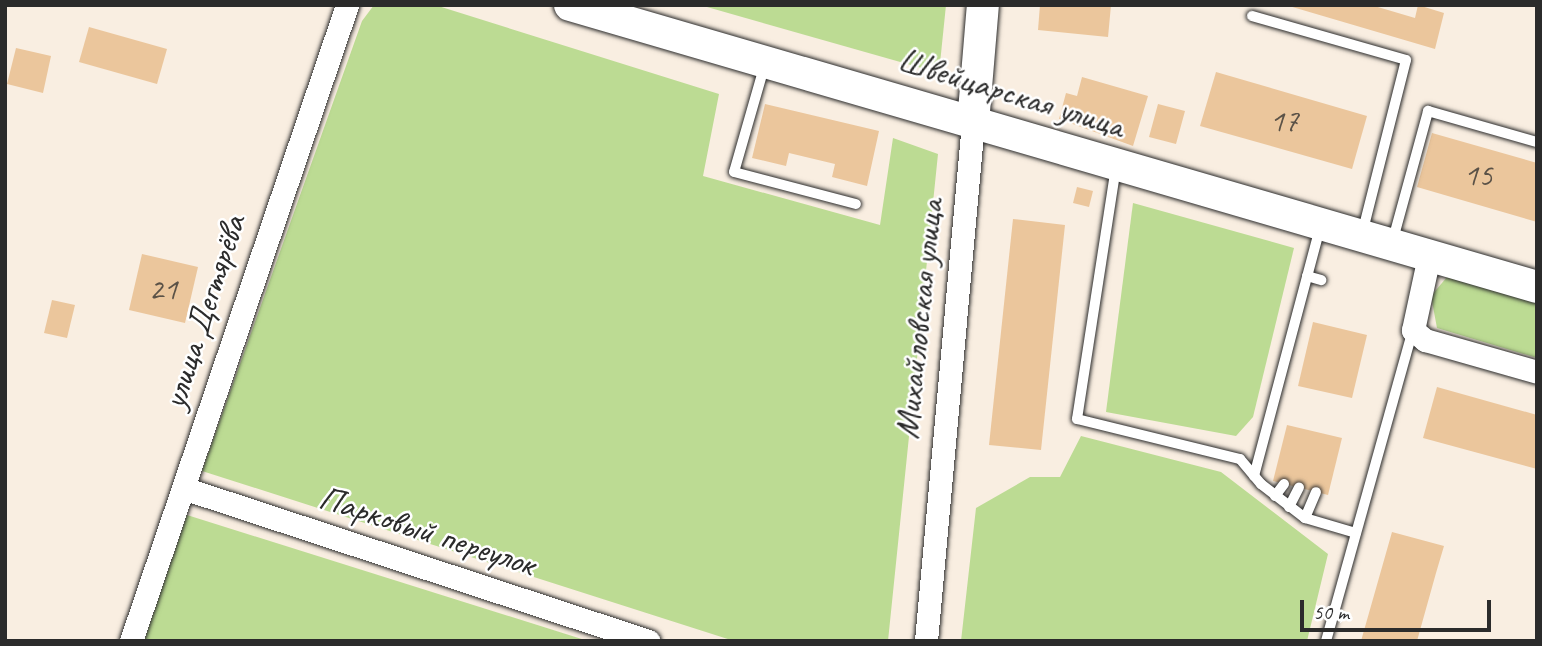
<!DOCTYPE html>
<html>
<head>
<meta charset="utf-8">
<style>
  body { margin:0 }
  #map { position:relative; width:1542px; height:646px; overflow:hidden; background:#f9eee1; font-family:Caveat,sans-serif }
  div>[style] { position:absolute }
  .green>* { inset:0; background:#bcdb93 }
  .building>* { inset:0; background:#ebc69c }
  .roads { filter:drop-shadow(0 0 2px #2b2b2b) drop-shadow(0 0 2px #2b2b2b) }
  .lane>* { height:10px; margin:-5px; padding:0 5px; transform-origin:5px; border-radius:5px; background:#fff }
  .street>* { height:23px; margin:-11.5px; padding:0 11.5px; transform-origin:11.5px; border-radius:11.5px; background:#fff }
  .secondary>* { height:32px; margin:-16px; padding:0 16px; transform-origin:16px; border-radius:16px; background:#fff }
  span { translate:-50% -50%; white-space:nowrap; text-align:center; line-height:1.15; -webkit-text-stroke:5px #fff; paint-order:stroke }
  .number-label { font-size:32px; color:#5b5247 }
  .number-label span { -webkit-text-stroke-width:0 }
  .street-label { font-size:35px; color:#2b2b2b }
  .frame { position:absolute; inset:0; border:7px solid #2b2b2b; pointer-events:none }
  .scale { position:absolute; left:1300px; top:600px; width:191px; height:32px; box-sizing:border-box; border:4px solid #2b2b2b; border-top:0; padding-left:9px; font-size:21px; line-height:24px; white-space:nowrap; color:#2b2b2b; -webkit-text-stroke:5px #fff; paint-order:stroke }
</style>
</head>
<body>
<div id="map">
  <div class="green">
    <i style="clip-path:polygon(374px 5px,435px 5px,719px 94px,703px 176px,880px 225px,893px 138px,938px 154px,888px 641px,734px 641px,202px 471px,362px 21px)"></i>
    <i style="clip-path:polygon(700px 5px,946px 5px,939px 73px)"></i>
    <i style="clip-path:polygon(1133px 203px,1294px 248px,1253px 417px,1236px 436px,1106px 412px)"></i>
    <i style="clip-path:polygon(1447px 277px,1537px 303px,1537px 358px,1437px 328px,1431px 296px)"></i>
    <i style="clip-path:polygon(1081px 436px,1221px 472px,1328px 554px,1307px 641px,961px 641px,976px 508px,1030px 477px,1060px 477px)"></i>
    <i style="clip-path:polygon(187px 515px,588px 641px,144px 641px)"></i>
  </div>
  <div class="building">
    <i style="clip-path:polygon(1040px 5px,1111px 5px,1108px 37px,1038px 30px)"></i>
    <i style="clip-path:polygon(1371px 5px,1415px 18px,1418px 5px,1444px 13px,1435px 49px,1289px 6px)"></i>
    <i style="clip-path:polygon(89px 27px,167px 49px,157px 84px,79px 62px)"></i>
    <i style="clip-path:polygon(16px 48px,51px 56px,43px 93px,7px 84px)"></i>
    <i style="clip-path:polygon(1216px 72px,1367px 116px,1352px 169px,1200px 126px)"></i>
    <i style="clip-path:polygon(1082px 77px,1148px 96px,1133px 146px,1059px 119px,1066px 93px,1077px 96px)"></i>
    <i style="clip-path:polygon(765px 104px,879px 131px,867px 186px,832px 177px,835px 164px,789px 153px,786px 166px,752px 158px)"></i>
    <i style="clip-path:polygon(1158px 104px,1185px 111px,1176px 144px,1149px 137px)"></i>
    <i style="clip-path:polygon(1432px 133px,1537px 163px,1537px 222px,1417px 187px)"></i>
    <i style="clip-path:polygon(1077px 187px,1093px 191px,1089px 207px,1073px 203px)"></i>
    <i style="clip-path:polygon(1013px 219px,1065px 225px,1041px 450px,989px 445px)"></i>
    <i style="clip-path:polygon(142px 254px,198px 267px,185px 323px,129px 310px)"></i>
    <i style="clip-path:polygon(52px 300px,75px 305px,67px 338px,44px 333px)"></i>
    <i style="clip-path:polygon(1313px 322px,1367px 335px,1352px 398px,1298px 386px)"></i>
    <i style="clip-path:polygon(1437px 387px,1537px 415px,1537px 469px,1423px 438px)"></i>
    <i style="clip-path:polygon(1287px 425px,1342px 438px,1328px 495px,1273px 481px)"></i>
    <i style="clip-path:polygon(1392px 532px,1444px 546px,1436px 573px,1417px 641px,1361px 641px)"></i>
  </div>
  <div class="roads">
    <div class="lane">
      <i style="left:1252px;top:16px;width:160px;rotate:15.9deg"></i>
      <i style="left:1406px;top:60px;width:179px;rotate:104.2deg"></i>
      <i style="left:765px;top:64px;width:112px;rotate:106deg"></i>
      <i style="left:734px;top:172px;width:126px;rotate:14.7deg"></i>
      <i style="left:1116px;top:167px;width:255px;rotate:98.8deg"></i>
      <i style="left:1077px;top:419px;width:168px;rotate:13.8deg"></i>
      <i style="left:1240px;top:459px;width:33px;rotate:50deg"></i>
      <i style="left:1261px;top:484px;width:56px;rotate:37.7deg"></i>
      <i style="left:1305px;top:518px;width:53px;rotate:16.4deg"></i>
      <i style="left:1392px;top:243px;width:137px;rotate:-74.7deg"></i>
      <i style="left:1428px;top:111px;width:113px;rotate:15.9deg"></i>
      <i style="left:1307px;top:276px;width:15px;rotate:16deg"></i>
      <i style="left:1254px;top:476px;width:257px;rotate:-75.1deg"></i>
      <i style="left:1275px;top:496px;width:15px;rotate:-53deg"></i>
      <i style="left:1289px;top:507px;width:22px;rotate:-63deg"></i>
      <i style="left:1305px;top:518px;width:28px;rotate:-67deg"></i>
      <i style="left:1326px;top:641px;width:323px;rotate:-74.4deg"></i>
    </div>
    <div class="street">
      <i style="left:1429px;top:256px;width:76px;rotate:102.2deg"></i>
      <i style="left:1413px;top:330px;width:16px;rotate:40deg"></i>
      <i style="left:1425px;top:340px;width:116px;rotate:15.9deg"></i>
      <i style="left:183px;top:488px;width:490px;rotate:18.2deg"></i>
      <i style="left:131px;top:641px;width:672px;rotate:-71.24deg"></i>
      <i style="left:926px;top:641px;width:520px;rotate:-84.82deg"></i>
    </div>
    <div class="secondary">
      <i style="left:570px;top:5px;width:1007px;rotate:16.26deg"></i>
      <i style="left:973px;top:123px;width:118px;rotate:-85.2deg"></i>
    </div>
  </div>
  <div class="number-label">
    <span style="left:1284px;top:121px">17</span>
    <span style="left:1478px;top:175px">15</span>
    <span style="left:163px;top:289px">21</span>
  </div>
  <div class="street-label">
    <span style="left:1011px;top:93px;rotate:17deg">Швейцарская улица</span>
    <span style="left:204px;top:312px;rotate:-72deg">улица Дегтярёва</span>
    <span style="left:919px;top:319px;rotate:-84deg">Михайловская улица</span>
    <span style="left:427px;top:531px;rotate:18deg">Парковый переулок</span>
  </div>
  <div class="frame"></div>
  <div class="scale">50 m</div>
</div>
</body>
</html>
